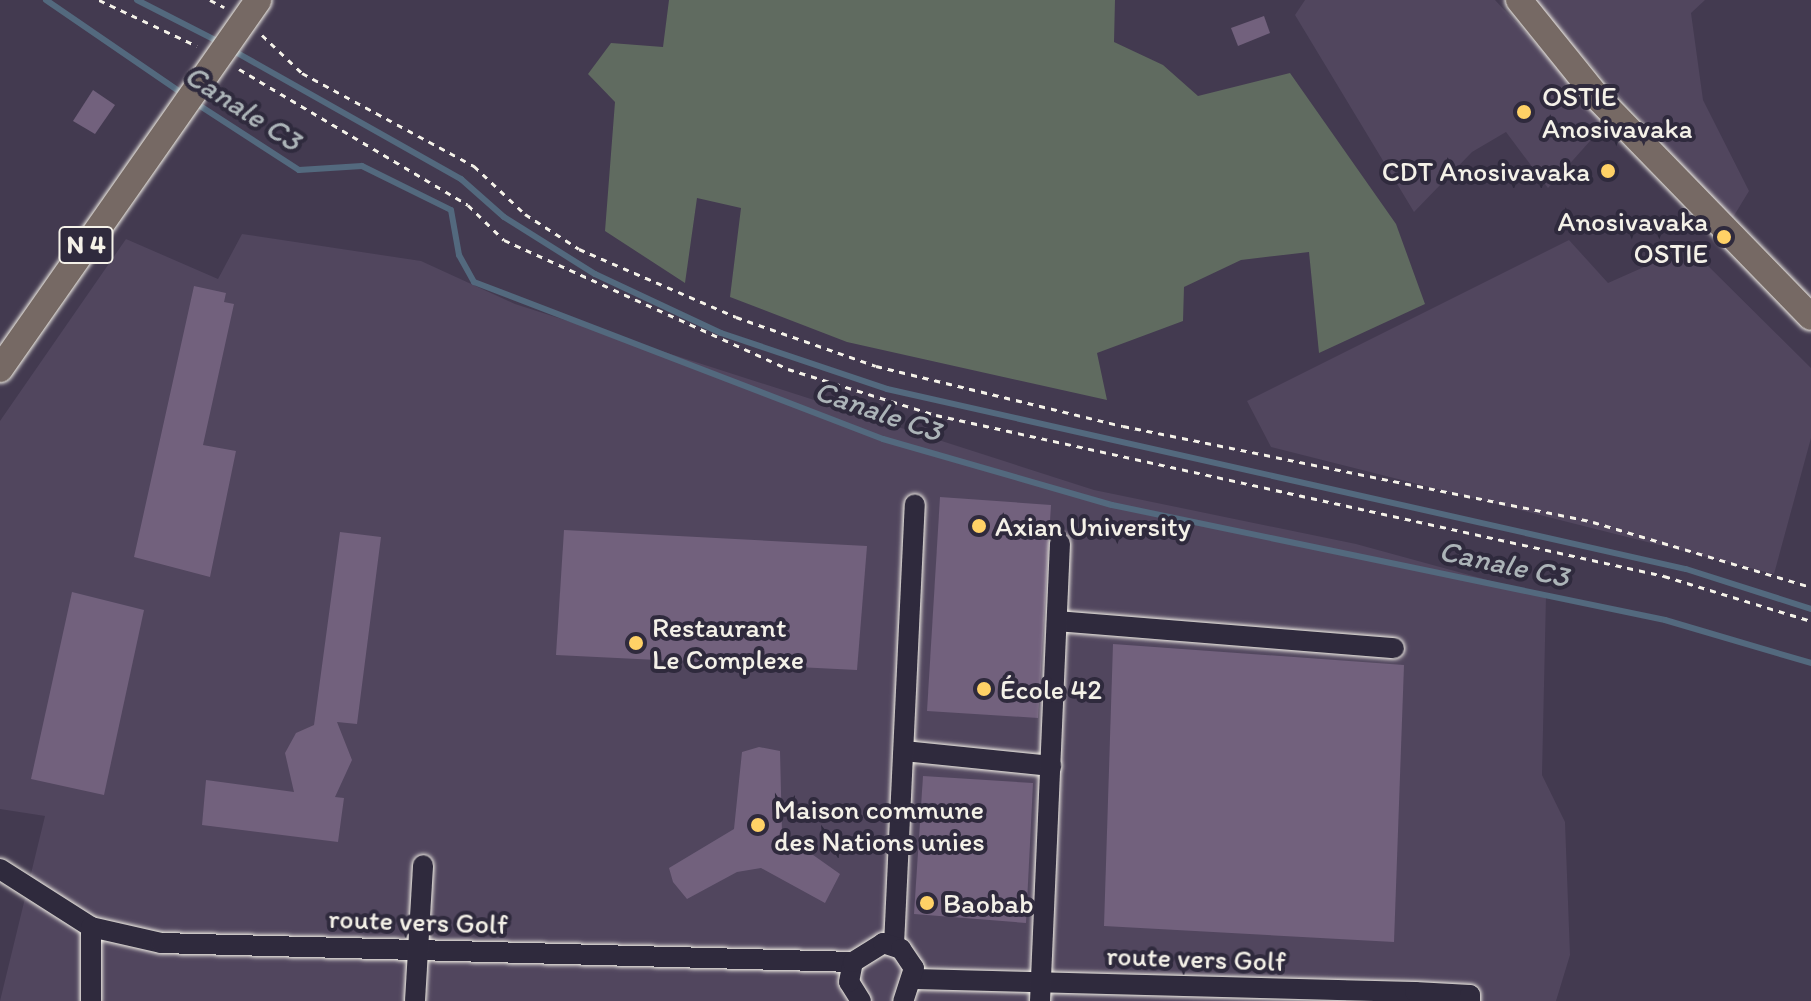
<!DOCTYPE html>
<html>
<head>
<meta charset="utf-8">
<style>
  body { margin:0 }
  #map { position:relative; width:1811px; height:1001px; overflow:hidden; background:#433a50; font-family:Itim,sans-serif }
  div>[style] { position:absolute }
  .built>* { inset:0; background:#51465e }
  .green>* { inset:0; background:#606b60 }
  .stream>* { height:6px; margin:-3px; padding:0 3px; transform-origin:3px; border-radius:3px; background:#53697e }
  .building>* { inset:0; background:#72617d }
  .path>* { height:3px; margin-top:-1.5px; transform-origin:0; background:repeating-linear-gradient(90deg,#f4f1e8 0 6px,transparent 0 12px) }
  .roads { filter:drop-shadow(0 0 2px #f4f1e8) drop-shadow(0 0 2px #f4f1e8) }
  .minor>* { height:20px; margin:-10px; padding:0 10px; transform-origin:10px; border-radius:10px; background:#2f2a3d }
  .major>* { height:26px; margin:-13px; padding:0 13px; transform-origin:13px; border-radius:13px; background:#766964 }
  .dots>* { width:22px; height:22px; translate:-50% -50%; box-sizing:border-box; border:4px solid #2f2a3d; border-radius:50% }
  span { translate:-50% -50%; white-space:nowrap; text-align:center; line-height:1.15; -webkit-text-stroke:8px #2f2a3d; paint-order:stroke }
  .shield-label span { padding:2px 6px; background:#2f2a3d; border:2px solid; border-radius:6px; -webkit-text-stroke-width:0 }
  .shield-label { font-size:26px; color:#f4f1e8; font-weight:700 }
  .poi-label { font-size:28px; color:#f4f1e8 }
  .left { translate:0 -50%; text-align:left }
  .right { translate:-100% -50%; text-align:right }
  .street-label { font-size:28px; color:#f4f1e8 }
  .water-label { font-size:30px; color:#acb4b8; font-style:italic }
</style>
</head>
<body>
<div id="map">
  <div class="built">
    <i style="clip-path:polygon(1305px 0,1495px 0,1608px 121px,1548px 188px,1506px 132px,1472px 152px,1414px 212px,1295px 15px)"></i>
    <i style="clip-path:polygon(1531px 0,1705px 0,1691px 13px,1703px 100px,1749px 191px,1732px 219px)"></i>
    <i style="clip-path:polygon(242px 234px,421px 261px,515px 304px,1094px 490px,1356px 544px,1546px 596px,1542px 775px,1565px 822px,1570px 955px,1556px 1001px,0 1001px,45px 816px,0 809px,0 421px,126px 239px,218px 279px)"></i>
    <i style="clip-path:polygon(1569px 240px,1608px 283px,1689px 247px,1811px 368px,1811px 438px,1774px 574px,1271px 447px,1247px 401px)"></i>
  </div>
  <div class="green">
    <i style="clip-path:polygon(669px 0,1115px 0,1114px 42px,1163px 65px,1198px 96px,1290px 73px,1396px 224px,1425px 304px,1319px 353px,1309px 252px,1241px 260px,1184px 287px,1183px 321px,1097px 353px,1107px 400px,847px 342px,730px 297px,741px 208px,697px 198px,685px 283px,605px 231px,615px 102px,588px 74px,611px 43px,663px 47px)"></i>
  </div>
  <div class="stream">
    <i style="left:46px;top:0;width:168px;rotate:34.4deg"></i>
    <i style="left:137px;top:0;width:92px;rotate:27.1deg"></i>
    <i style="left:232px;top:50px;width:263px;rotate:29.4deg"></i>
    <i style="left:461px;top:179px;width:57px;rotate:41.5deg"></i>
    <i style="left:504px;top:217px;width:107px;rotate:32.1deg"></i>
    <i style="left:595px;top:274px;width:139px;rotate:25.1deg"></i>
    <i style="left:721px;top:333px;width:175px;rotate:18.6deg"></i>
    <i style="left:887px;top:389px;width:819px;rotate:12.7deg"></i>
    <i style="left:1686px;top:569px;width:131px;rotate:17.7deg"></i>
    <i style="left:194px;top:102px;width:125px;rotate:32.9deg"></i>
    <i style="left:299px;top:170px;width:63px;rotate:-3.6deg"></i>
    <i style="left:362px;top:166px;width:99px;rotate:26.3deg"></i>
    <i style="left:451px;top:210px;width:46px;rotate:79.9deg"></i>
    <i style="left:459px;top:255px;width:31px;rotate:61deg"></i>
    <i style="left:474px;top:282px;width:438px;rotate:21deg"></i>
    <i style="left:883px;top:439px;width:238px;rotate:16.1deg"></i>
    <i style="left:1112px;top:505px;width:565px;rotate:11.75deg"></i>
    <i style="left:1665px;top:620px;width:152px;rotate:16.4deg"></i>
  </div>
  <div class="building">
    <i style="clip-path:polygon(1264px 16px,1270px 33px,1238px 46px,1231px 28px)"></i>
    <i style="clip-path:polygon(93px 90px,115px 105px,95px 134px,73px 121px)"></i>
    <i style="clip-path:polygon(194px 286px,226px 293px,224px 302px,234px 304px,203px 445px,236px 451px,210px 577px,134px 557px)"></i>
    <i style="clip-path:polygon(940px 497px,1051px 505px,1038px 718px,927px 711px)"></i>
    <i style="clip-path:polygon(564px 530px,867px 546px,857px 670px,556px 655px)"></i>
    <i style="clip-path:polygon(340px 532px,381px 537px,357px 724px,337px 722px,352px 760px,335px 797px,344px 798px,338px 842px,202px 825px,206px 780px,294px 792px,285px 753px,296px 733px,314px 725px)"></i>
    <i style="clip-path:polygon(72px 592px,144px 610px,104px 795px,31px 779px)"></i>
    <i style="clip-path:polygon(1113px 644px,1404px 665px,1394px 942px,1104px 926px)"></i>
    <i style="clip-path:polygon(759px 747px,780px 751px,782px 833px,840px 874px,825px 903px,761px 868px,737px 872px,687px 899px,673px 882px,669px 868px,734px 829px,742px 752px)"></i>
    <i style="clip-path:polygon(923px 776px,1033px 783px,1026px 923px,914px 914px)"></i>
  </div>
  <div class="path">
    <i style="left:99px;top:0;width:108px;rotate:25.1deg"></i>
    <i style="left:210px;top:0;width:16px;rotate:27deg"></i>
    <i style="left:262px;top:35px;width:55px;rotate:43.5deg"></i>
    <i style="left:302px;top:73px;width:196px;rotate:28.4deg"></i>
    <i style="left:474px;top:166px;width:70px;rotate:43.3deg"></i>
    <i style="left:525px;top:214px;width:64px;rotate:32.9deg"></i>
    <i style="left:579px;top:249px;width:171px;rotate:23.4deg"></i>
    <i style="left:736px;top:317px;width:148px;rotate:19.3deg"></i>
    <i style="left:876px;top:366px;width:254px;rotate:13.7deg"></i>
    <i style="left:1123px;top:426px;width:480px;rotate:11.5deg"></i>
    <i style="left:1593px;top:522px;width:227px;rotate:16.6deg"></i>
    <i style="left:239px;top:69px;width:266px;rotate:30.7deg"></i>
    <i style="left:468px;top:205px;width:50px;rotate:44.2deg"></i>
    <i style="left:504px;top:240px;width:312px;rotate:24.4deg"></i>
    <i style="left:788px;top:369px;width:155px;rotate:17.3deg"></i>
    <i style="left:936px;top:415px;width:746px;rotate:12.47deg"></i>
    <i style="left:1664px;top:576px;width:154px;rotate:17deg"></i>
  </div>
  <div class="roads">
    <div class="minor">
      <i style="left:1057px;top:621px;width:338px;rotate:4.6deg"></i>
      <i style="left:904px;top:751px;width:148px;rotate:5.8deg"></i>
      <i style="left:0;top:869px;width:108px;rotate:32.5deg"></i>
      <i style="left:91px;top:927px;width:72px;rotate:12.9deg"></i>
      <i style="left:161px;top:943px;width:692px;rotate:1.57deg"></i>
      <i style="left:894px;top:945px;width:441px;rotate:-87.3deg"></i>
      <i style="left:915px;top:979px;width:500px;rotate:1.49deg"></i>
      <i style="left:1415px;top:992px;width:55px;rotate:3.1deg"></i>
      <i style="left:1470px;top:995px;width:6px;rotate:90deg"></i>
      <i style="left:91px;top:1001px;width:74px;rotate:-90deg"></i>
      <i style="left:415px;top:1001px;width:136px;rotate:-86.6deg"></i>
      <i style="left:861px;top:1001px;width:22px;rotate:-122deg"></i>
      <i style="left:849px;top:982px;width:20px;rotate:-79deg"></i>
      <i style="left:853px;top:962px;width:36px;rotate:-32deg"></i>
      <i style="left:883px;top:943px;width:19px;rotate:18deg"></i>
      <i style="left:901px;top:949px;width:23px;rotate:56deg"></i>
      <i style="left:914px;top:968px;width:35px;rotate:108deg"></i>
      <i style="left:1040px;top:1001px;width:458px;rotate:-87.5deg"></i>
    </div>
    <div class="major">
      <i style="left:1519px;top:0;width:126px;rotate:51.1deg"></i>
      <i style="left:1598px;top:98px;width:305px;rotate:45.8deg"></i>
      <i style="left:0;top:369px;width:450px;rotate:-55deg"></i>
    </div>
  </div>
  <div class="dots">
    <i style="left:1524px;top:112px;background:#ffd166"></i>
    <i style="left:1608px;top:171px;background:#ffd166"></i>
    <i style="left:1724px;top:237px;background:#ffd166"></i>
    <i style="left:979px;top:526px;background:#ffd166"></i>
    <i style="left:636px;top:643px;background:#ffd166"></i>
    <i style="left:984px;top:689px;background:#ffd166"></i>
    <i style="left:758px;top:825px;background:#ffd166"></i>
    <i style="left:927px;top:903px;background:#ffd166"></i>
  </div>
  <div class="shield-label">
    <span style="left:86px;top:245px">N 4</span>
  </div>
  <div class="poi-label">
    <span class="left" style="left:1542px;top:112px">OSTIE<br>Anosivavaka</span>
    <span class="right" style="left:1590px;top:171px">CDT Anosivavaka</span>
    <span class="right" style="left:1708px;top:237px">Anosivavaka<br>OSTIE</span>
    <span class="left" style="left:995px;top:526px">Axian University</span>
    <span class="left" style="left:652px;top:643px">Restaurant<br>Le Complexe</span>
    <span class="left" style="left:1000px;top:689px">École 42</span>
    <span class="left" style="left:774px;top:825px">Maison commune<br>des Nations unies</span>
    <span class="left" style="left:943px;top:903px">Baobab</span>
  </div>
  <div class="street-label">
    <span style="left:418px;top:921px;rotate:2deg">route vers Golf</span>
    <span style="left:1196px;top:958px;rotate:2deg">route vers Golf</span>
  </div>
  <div class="water-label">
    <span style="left:243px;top:108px;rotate:33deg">Canale C3</span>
    <span style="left:878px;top:411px;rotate:19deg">Canale C3</span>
    <span style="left:1504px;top:564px;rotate:12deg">Canale C3</span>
  </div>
</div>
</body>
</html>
